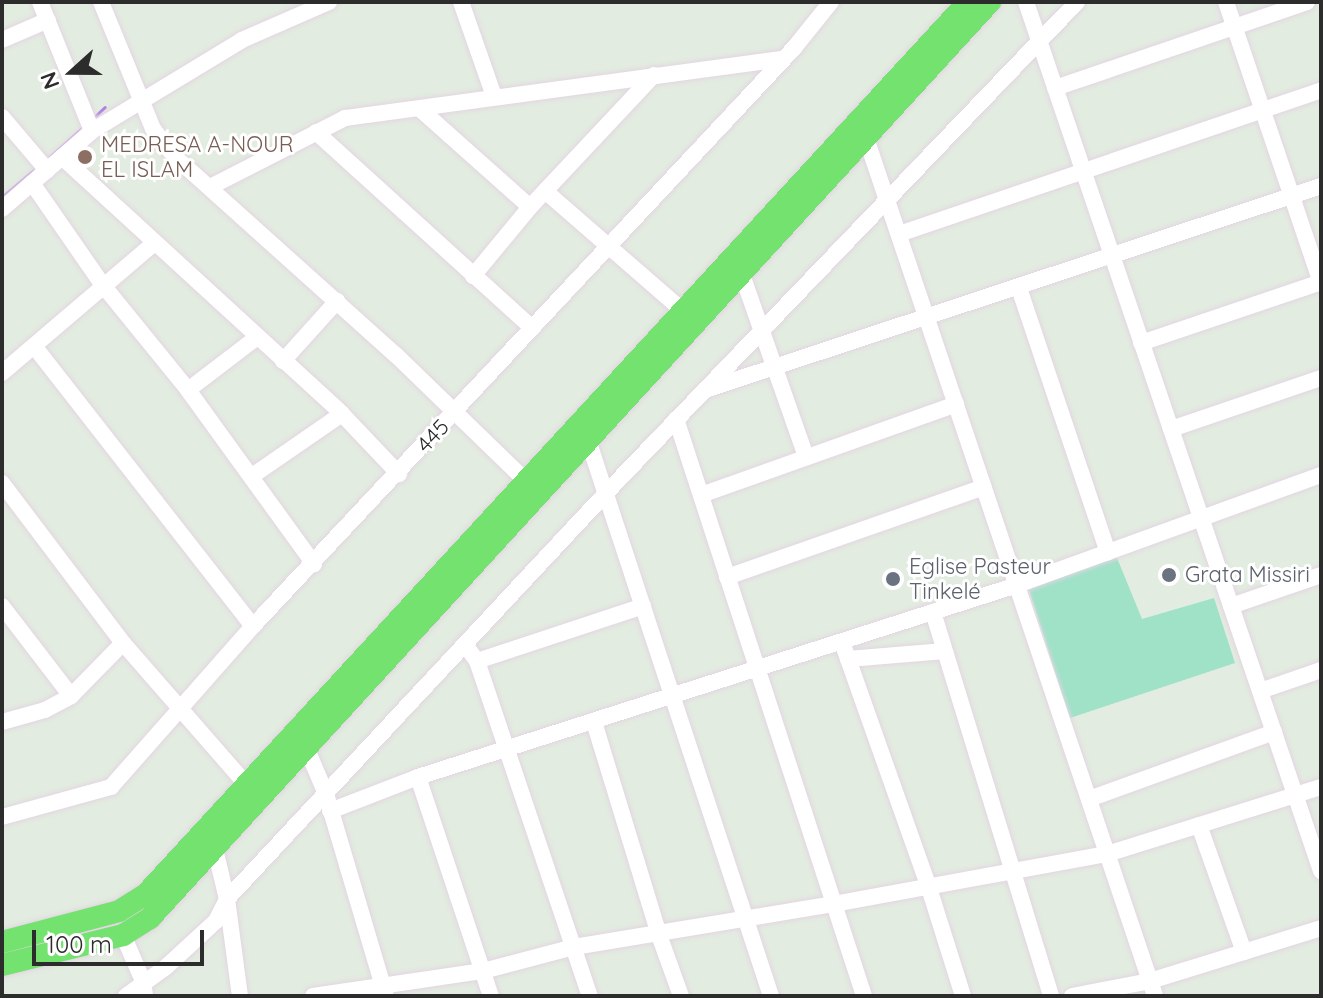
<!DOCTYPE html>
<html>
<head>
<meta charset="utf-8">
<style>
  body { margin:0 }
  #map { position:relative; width:1323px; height:998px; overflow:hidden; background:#e3ece0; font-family:Quicksand,sans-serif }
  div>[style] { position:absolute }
  .pitch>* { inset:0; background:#9fe2c8 }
  .stream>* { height:3px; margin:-1.5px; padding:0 1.5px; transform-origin:1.5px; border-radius:1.5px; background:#ab7ee2 }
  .roads { filter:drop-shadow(0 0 2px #e3d5e3) drop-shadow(0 0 2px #e3d5e3) }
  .minor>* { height:16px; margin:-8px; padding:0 8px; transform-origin:8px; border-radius:8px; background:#fff }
  .major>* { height:22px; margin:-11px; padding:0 11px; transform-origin:11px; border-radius:11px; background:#74e26e }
  .dots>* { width:22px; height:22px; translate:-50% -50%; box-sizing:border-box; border:4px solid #fff; border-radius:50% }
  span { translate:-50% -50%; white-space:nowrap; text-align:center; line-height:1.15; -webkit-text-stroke:6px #fff; paint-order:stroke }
  .education-label { font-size:22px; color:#785e54 }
  .left { translate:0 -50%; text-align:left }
  .street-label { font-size:22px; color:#2c2c2c }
  .worship-label { font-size:22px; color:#5b616d }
  .frame { position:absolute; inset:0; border:4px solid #2c2c2c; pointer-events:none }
  .north { position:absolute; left:32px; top:32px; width:80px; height:80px; -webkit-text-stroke:6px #fff; paint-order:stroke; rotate:249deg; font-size:22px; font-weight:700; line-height:32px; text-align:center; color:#2c2c2c }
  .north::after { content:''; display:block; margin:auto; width:28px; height:36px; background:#2c2c2c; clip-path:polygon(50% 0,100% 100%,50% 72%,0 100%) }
  .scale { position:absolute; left:32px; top:930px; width:172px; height:36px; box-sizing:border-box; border:4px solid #2c2c2c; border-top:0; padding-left:10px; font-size:24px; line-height:28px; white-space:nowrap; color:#2c2c2c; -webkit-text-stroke:6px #fff; paint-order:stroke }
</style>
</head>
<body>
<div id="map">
  <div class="pitch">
    <i style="clip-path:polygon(1115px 553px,1142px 619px,1214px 598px,1235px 663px,1070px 718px,1027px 584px)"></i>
  </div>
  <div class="stream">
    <i style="left:93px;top:118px;width:16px;rotate:-43deg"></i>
    <i style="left:45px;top:161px;width:52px;rotate:-41.9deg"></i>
    <i style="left:2px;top:197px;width:45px;rotate:-40.5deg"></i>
  </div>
  <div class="roads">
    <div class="minor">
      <i style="left:40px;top:2px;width:139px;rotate:68deg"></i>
      <i style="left:101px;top:2px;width:137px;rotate:67.7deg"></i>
      <i style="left:153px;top:129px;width:36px;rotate:52deg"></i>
      <i style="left:175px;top:157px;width:297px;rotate:41.9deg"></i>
      <i style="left:396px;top:355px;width:182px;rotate:44.1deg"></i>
      <i style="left:461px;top:2px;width:100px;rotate:70.7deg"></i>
      <i style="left:1026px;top:2px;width:918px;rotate:71.25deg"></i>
      <i style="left:1226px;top:2px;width:296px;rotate:71.3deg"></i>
      <i style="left:2px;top:40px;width:50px;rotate:-23.5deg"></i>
      <i style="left:1055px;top:88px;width:266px;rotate:-18.8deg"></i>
      <i style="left:420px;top:109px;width:147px;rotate:41.7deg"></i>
      <i style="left:2px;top:117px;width:70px;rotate:49.7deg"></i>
      <i style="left:316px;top:132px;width:292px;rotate:42.2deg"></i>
      <i style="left:866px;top:138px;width:905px;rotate:71.38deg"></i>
      <i style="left:62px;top:157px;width:380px;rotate:42.5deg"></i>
      <i style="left:342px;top:414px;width:83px;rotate:46.5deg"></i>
      <i style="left:32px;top:183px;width:123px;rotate:55.3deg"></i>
      <i style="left:102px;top:284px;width:136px;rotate:50.9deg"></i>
      <i style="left:188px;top:390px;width:215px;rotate:54.1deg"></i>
      <i style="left:210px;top:187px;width:152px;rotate:-27.1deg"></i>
      <i style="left:345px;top:118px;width:440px;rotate:-7.7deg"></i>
      <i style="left:545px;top:191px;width:183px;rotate:41deg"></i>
      <i style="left:2px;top:209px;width:119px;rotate:-40.9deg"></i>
      <i style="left:92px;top:131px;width:175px;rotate:-31.2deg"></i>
      <i style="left:242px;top:40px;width:95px;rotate:-23.6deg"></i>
      <i style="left:899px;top:234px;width:446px;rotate:-18.8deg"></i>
      <i style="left:741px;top:272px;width:196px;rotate:70.6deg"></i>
      <i style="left:473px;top:276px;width:89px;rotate:-50.4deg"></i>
      <i style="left:530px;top:207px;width:181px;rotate:-46.8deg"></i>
      <i style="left:1019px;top:288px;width:279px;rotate:71.4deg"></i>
      <i style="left:1141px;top:343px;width:190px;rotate:-18.7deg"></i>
      <i style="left:34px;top:346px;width:355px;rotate:52deg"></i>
      <i style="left:283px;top:361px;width:81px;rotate:-48deg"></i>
      <i style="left:2px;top:373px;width:199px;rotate:-40.5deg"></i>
      <i style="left:188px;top:390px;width:86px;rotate:-37.4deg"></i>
      <i style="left:705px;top:390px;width:649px;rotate:-18.32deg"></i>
      <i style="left:676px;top:419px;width:607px;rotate:71.95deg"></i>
      <i style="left:1171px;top:429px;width:158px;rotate:-18.8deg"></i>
      <i style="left:588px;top:440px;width:585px;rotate:71.78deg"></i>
      <i style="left:252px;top:476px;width:109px;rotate:-34.6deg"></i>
      <i style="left:2px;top:483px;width:201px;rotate:52.9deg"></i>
      <i style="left:123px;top:643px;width:189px;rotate:48.9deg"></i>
      <i style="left:701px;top:495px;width:271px;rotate:-19.6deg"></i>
      <i style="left:727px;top:577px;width:272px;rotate:-19.3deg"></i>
      <i style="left:2px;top:606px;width:113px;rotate:52.5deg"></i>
      <i style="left:1231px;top:606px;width:95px;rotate:-19deg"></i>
      <i style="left:933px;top:612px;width:402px;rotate:72.9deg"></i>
      <i style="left:842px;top:642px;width:261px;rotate:70.5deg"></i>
      <i style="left:929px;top:888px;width:113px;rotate:72.5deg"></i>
      <i style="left:466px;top:646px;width:19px;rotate:54deg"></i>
      <i style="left:477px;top:661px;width:354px;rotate:71.4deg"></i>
      <i style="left:848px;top:659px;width:97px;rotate:-4.7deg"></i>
      <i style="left:477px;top:661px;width:175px;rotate:-18.3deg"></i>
      <i style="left:1260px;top:691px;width:65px;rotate:-19deg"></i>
      <i style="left:2px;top:722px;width:45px;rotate:-15.6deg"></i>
      <i style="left:45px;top:710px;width:30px;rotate:-28deg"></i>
      <i style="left:71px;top:696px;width:74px;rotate:-45.5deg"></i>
      <i style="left:594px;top:722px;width:223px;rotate:73deg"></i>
      <i style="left:659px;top:935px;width:65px;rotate:70.2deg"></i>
      <i style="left:303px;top:740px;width:59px;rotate:66.9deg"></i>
      <i style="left:326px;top:794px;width:211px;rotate:73.5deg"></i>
      <i style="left:418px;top:777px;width:231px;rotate:71.6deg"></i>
      <i style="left:1089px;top:799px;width:197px;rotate:-19.9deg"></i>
      <i style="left:330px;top:811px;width:94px;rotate:-21.1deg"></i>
      <i style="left:418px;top:777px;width:629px;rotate:-17.77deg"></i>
      <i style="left:1017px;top:585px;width:323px;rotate:-19.9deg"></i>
      <i style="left:2px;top:817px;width:113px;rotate:-15.4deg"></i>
      <i style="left:111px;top:787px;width:215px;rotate:-48.6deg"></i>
      <i style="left:253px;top:626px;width:792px;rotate:-46.89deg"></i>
      <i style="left:794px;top:48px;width:59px;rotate:-51.2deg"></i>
      <i style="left:1199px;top:825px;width:135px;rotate:70.5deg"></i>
      <i style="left:214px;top:845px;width:56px;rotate:76.5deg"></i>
      <i style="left:227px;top:899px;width:98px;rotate:82.4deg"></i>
      <i style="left:123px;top:935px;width:50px;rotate:66.5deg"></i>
      <i style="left:143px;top:981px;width:15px;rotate:82deg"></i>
      <i style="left:126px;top:996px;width:49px;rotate:-35.9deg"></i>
      <i style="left:166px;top:967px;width:68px;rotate:-42.6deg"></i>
      <i style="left:216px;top:921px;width:25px;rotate:-63deg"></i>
      <i style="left:227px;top:899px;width:555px;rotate:-46.97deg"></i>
      <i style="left:606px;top:493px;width:680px;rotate:-46.19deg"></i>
      <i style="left:313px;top:996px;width:172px;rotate:-8.4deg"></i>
      <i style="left:483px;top:971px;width:94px;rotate:-14.8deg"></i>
      <i style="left:574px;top:947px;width:264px;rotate:-9.4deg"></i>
      <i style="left:834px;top:904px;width:278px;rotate:-10.4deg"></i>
      <i style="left:1107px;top:854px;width:224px;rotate:-17.4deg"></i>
      <i style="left:1072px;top:996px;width:79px;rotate:-10.9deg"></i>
      <i style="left:1150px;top:981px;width:179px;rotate:-17.2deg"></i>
    </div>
    <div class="major">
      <i style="left:2px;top:942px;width:121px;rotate:-14.8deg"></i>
      <i style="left:119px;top:911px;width:32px;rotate:-32deg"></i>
      <i style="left:146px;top:894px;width:1213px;rotate:-47.34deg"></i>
      <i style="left:2px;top:965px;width:125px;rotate:-13.9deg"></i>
      <i style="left:123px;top:935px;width:32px;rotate:-32deg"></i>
      <i style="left:150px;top:918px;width:1243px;rotate:-47.48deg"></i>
    </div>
  </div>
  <div class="dots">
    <i style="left:85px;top:157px;background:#8d6e63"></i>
    <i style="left:1169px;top:575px;background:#6b7280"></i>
    <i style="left:893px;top:579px;background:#6b7280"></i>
  </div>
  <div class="education-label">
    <span class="left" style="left:101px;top:157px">MEDRESA A-NOUR<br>EL ISLAM</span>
  </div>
  <div class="street-label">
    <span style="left:433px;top:436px;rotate:-47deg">445</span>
  </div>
  <div class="worship-label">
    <span class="left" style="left:909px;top:579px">Eglise Pasteur<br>Tinkelé</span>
    <span class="left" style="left:1185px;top:575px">Grata Missiri</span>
  </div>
  <div class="frame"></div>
  <div class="north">N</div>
  <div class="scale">100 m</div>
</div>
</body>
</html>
